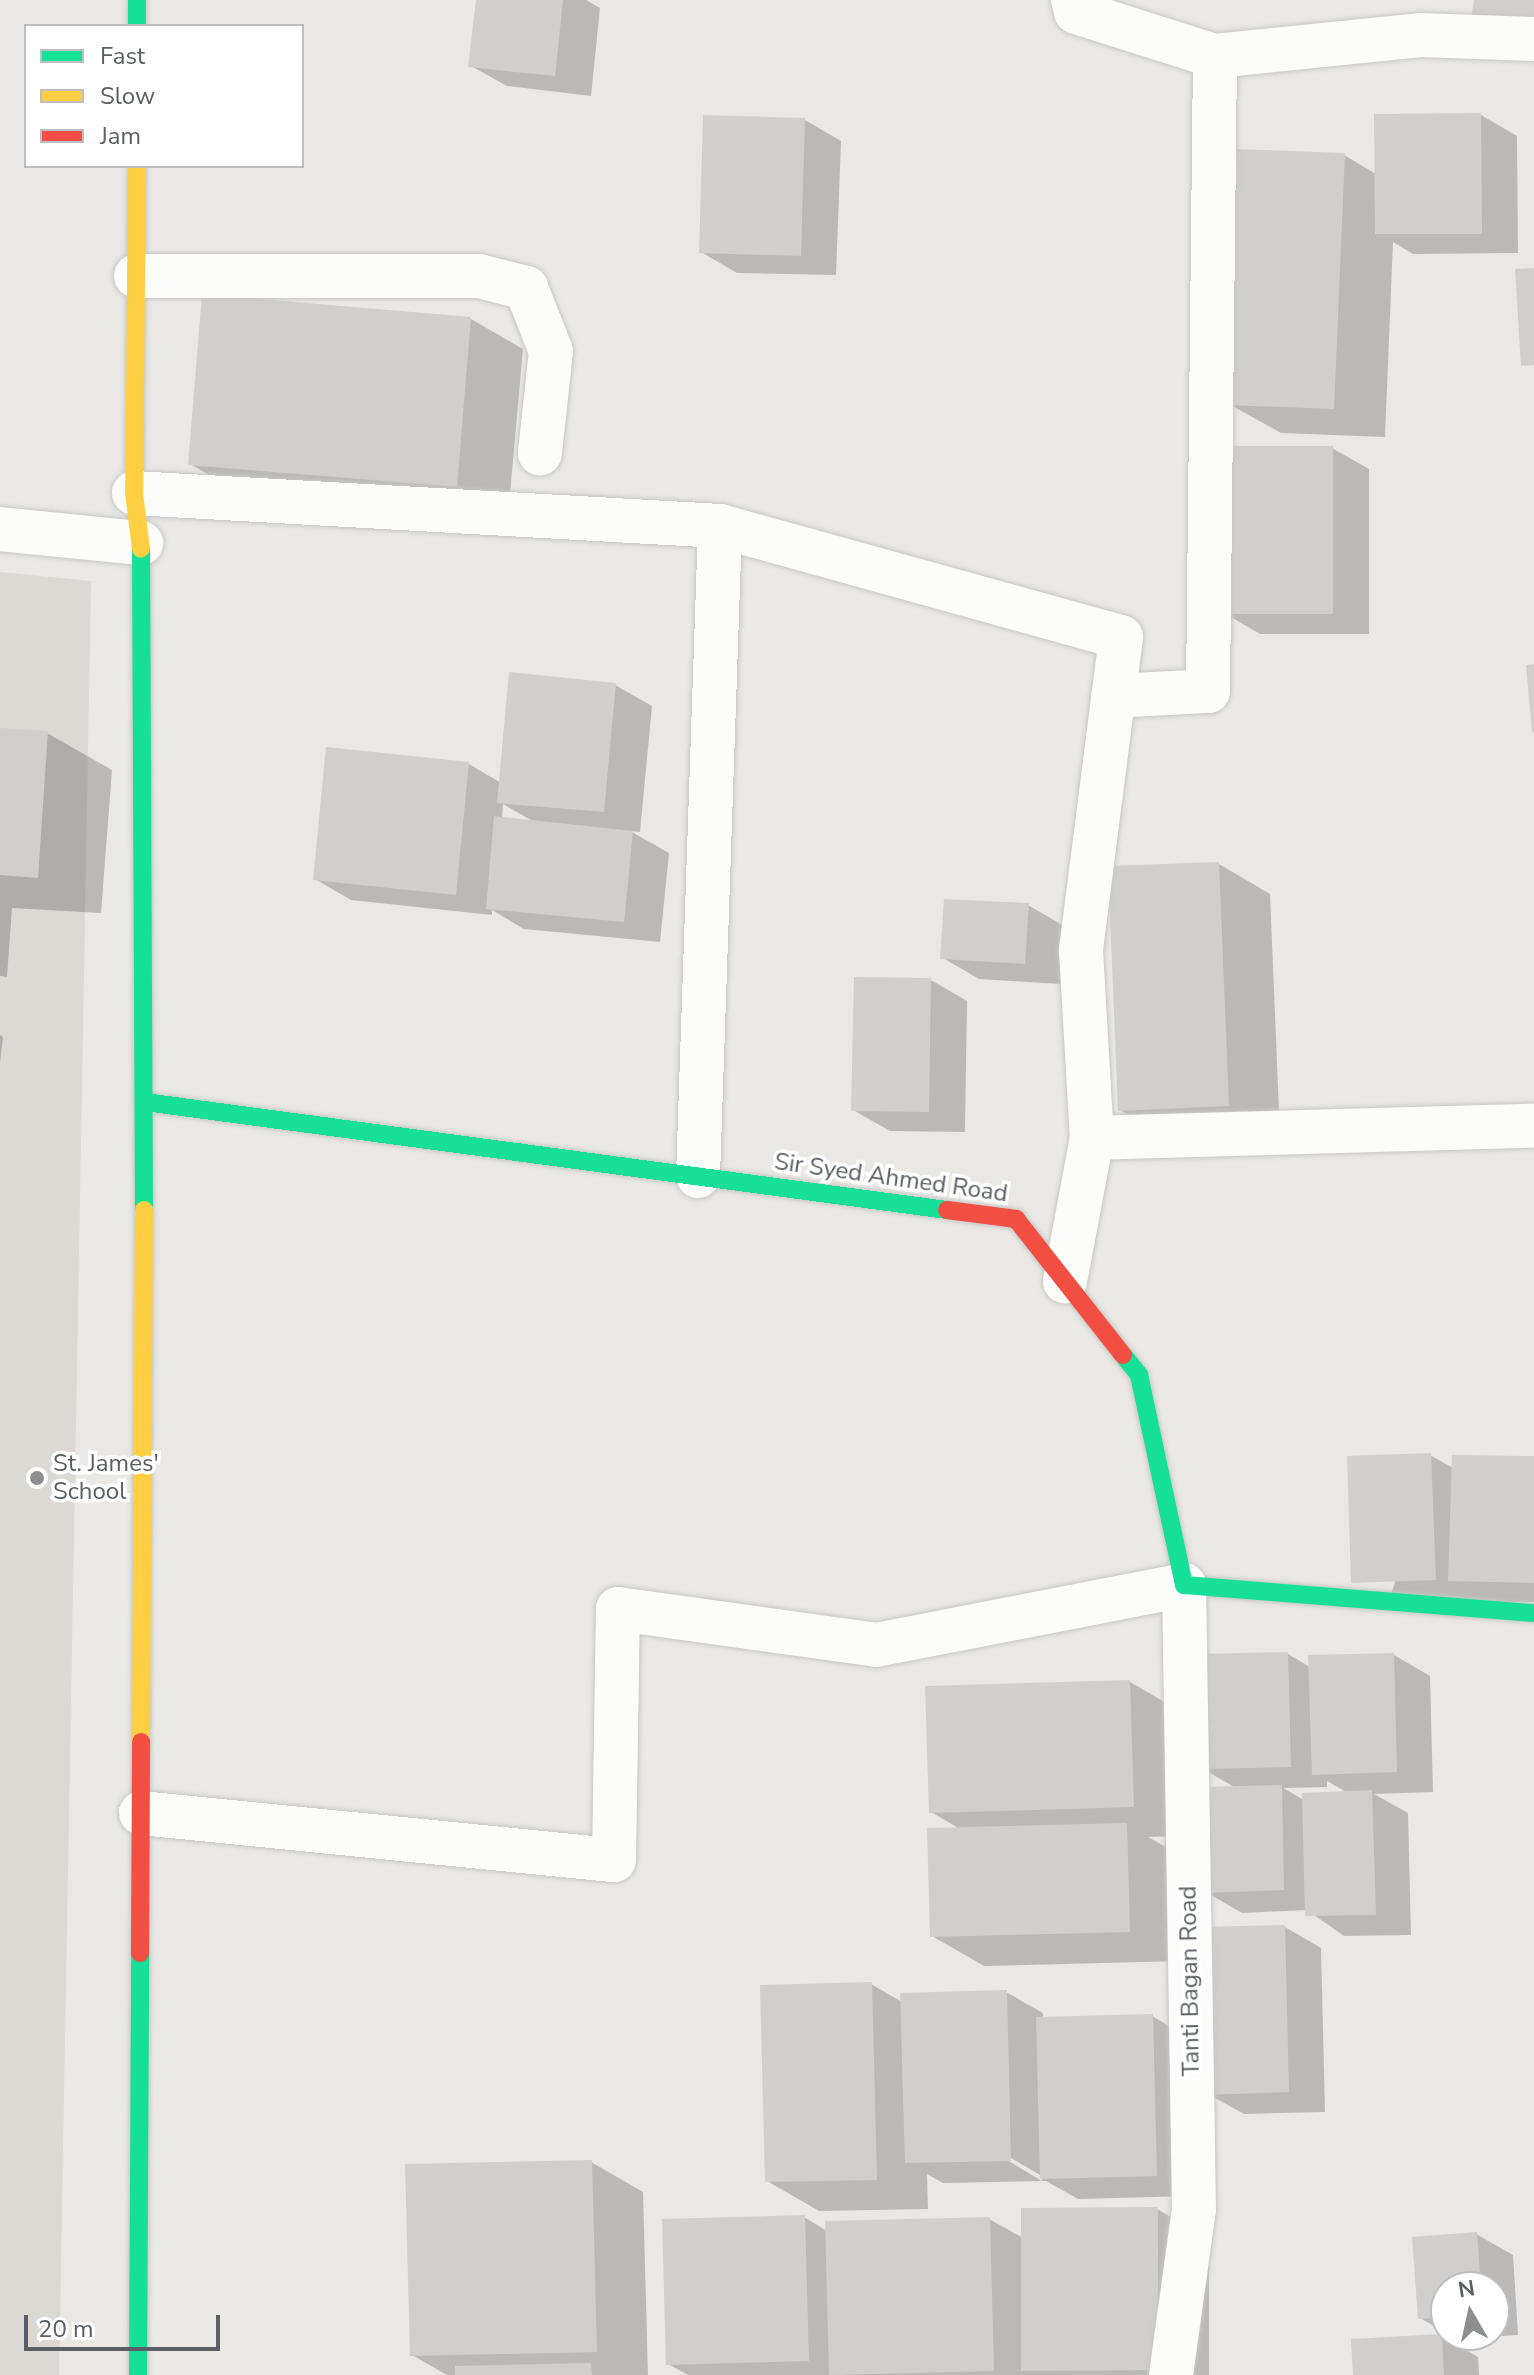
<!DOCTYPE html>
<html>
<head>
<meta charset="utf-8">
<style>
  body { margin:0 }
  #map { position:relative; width:1534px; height:2375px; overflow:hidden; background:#eae8e4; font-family:"Nunito Sans",sans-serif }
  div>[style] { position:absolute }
  .education>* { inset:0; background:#dcd8d4 }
  .shadow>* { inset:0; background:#0003 }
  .building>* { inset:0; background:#d1cfcd }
  .roads { filter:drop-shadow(0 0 2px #c6c7c6) drop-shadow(0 0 2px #c6c7c6) }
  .street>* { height:44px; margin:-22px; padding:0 22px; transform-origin:22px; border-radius:22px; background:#fcfcfb }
  .fast>* { height:18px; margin:-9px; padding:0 9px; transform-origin:9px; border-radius:9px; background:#16e098 }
  .slow>* { height:18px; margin:-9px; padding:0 9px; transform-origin:9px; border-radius:9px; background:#ffcf43 }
  .jam>* { height:18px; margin:-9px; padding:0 9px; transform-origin:9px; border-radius:9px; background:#f24e42 }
  .dots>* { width:22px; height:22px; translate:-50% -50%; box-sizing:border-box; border:4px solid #fff; border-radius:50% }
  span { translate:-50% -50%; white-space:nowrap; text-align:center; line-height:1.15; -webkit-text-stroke:7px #fff; paint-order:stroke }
  .street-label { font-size:24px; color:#5a5e62 }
  .poi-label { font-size:24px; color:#5a5e62 }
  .left { translate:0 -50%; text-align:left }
  .legend { position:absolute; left:24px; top:24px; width:280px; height:144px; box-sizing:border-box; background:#fff; border:2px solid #bdbfc0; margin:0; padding:10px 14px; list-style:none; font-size:24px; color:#5a5e62 }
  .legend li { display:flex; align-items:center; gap:16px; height:40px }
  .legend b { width:40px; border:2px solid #bdbfc0 }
  .north { position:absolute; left:1430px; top:2271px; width:80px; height:80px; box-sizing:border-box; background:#fff; border:2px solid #bdbfc0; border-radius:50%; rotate:351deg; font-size:22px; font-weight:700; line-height:32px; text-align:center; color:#5a5e62 }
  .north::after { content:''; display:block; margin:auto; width:28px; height:36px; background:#8c8e90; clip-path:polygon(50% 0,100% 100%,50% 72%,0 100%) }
  .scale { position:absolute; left:24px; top:2315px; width:196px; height:36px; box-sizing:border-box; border:4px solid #5a5e62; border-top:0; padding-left:10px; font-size:24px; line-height:28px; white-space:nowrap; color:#5a5e62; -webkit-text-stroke:6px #fff; paint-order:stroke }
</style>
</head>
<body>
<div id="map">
  <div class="education">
    <i style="clip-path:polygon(0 572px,91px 581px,59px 2375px,0 2375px)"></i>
  </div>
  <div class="shadow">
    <i style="clip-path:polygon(478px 0,586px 0,600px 8px,591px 96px,507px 86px,471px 66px)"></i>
    <i style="clip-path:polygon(1481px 115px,1517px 136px,1518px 253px,1413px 254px,1393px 242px,1385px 437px,1281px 433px,1229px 404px,1344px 155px,1376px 174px)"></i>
    <i style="clip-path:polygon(805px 120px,841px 141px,836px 275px,737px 273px,701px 252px)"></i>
    <i style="clip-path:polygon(471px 319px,523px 349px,508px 516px,242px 494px,190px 464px)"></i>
    <i style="clip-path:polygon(1332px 448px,1369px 469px,1369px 634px,1260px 634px,1224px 613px)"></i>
    <i style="clip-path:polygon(evenodd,615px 685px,652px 706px,640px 832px,630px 831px,669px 853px,660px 942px,524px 929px,492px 910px,492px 915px,351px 900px,315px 879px,469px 764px,501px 783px,615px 685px,503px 804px,536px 823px,502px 819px,503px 804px)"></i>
    <i style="clip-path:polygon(0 730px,47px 733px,112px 770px,101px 913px,12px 908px,7px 977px,0 976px)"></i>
    <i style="clip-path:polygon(1219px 864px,1270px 894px,1280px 1135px,1171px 1140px,1120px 1110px)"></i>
    <i style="clip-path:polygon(1028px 905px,1064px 926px,1061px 984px,979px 979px,943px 958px)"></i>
    <i style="clip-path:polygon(931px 980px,967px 1001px,965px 1132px,890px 1131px,853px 1110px)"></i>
    <i style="clip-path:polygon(0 1035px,3px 1037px,0 1063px)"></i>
    <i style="clip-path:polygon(1430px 1455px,1453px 1468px,1534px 1458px,1534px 1602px,1389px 1603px)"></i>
    <i style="clip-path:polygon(evenodd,1288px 1654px,1310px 1667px,1394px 1655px,1430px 1676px,1433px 1792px,1374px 1794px,1408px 1813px,1411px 1935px,1344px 1936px,1307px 1910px,1242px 1913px,1206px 1892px,1236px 1788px,1201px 1768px,1288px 1654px,1327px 1781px,1348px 1793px,1304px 1800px,1283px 1788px,1327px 1787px,1327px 1781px)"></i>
    <i style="clip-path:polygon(1130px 1682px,1182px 1712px,1185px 1836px,1148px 1837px,1179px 1854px,1182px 1961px,984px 1966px,932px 1936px,960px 1829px,931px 1812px)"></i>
    <i style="clip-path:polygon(1285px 1927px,1321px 1948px,1325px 2112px,1244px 2114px,1208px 2094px)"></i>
    <i style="clip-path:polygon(evenodd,871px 1984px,902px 2002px,1006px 1992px,1043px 2013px,1043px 2019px,1152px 2016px,1188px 2037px,1192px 2196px,1078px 2199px,1046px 2181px,943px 2183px,927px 2174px,928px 2209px,819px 2211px,767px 2181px,871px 1984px,1004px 2154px,1042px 2176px,1042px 2181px,1002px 2157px,1004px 2154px)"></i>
    <i style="clip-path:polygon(591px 2162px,643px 2192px,648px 2375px,447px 2375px,412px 2355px)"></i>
    <i style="clip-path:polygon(1157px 2209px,1209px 2239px,1209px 2375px,688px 2375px,668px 2364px,804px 2217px,827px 2231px,989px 2219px,1023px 2238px)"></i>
    <i style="clip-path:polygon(1476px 2234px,1513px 2255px,1518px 2335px,1456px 2339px,1449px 2335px,1494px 2335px,1494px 2287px,1446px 2287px,1446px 2333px,1420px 2318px)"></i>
    <i style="clip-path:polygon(1442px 2336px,1478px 2357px,1479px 2375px,1355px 2375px)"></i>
  </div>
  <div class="building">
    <i style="clip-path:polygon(476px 0,563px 0,555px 76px,468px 67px)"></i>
    <i style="clip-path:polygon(1474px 0,1534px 0,1534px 29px,1471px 18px)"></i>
    <i style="clip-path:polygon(1481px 113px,1482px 234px,1375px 234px,1374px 114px)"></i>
    <i style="clip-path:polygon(703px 115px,805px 118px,801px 256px,699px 253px)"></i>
    <i style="clip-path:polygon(1237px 149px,1345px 153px,1334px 409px,1227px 405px)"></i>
    <i style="clip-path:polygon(1534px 268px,1534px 365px,1521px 366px,1515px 269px)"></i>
    <i style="clip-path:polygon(202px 294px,471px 317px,457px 487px,188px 465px)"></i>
    <i style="clip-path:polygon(1223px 446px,1333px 446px,1333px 614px,1222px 614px)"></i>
    <i style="clip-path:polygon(1534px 664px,1534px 732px,1532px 732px,1526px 665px)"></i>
    <i style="clip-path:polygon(509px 672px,616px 683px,604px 812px,497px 803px)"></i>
    <i style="clip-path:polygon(0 728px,48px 731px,38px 878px,0 875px)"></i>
    <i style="clip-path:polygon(326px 747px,469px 762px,456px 895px,313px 880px)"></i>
    <i style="clip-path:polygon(494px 816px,633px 831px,624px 922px,486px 909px)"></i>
    <i style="clip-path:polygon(1219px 862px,1229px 1106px,1118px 1111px,1108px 866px)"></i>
    <i style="clip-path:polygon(944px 899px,1029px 903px,1025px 964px,940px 959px)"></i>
    <i style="clip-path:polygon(854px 977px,931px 978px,929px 1112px,851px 1111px)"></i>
    <i style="clip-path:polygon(1431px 1453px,1436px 1580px,1351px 1583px,1347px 1456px)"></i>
    <i style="clip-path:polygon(1452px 1455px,1534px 1456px,1534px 1583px,1448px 1581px)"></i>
    <i style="clip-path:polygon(1288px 1652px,1291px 1767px,1199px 1769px,1197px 1654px)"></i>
    <i style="clip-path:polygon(1394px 1653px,1397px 1772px,1312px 1775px,1308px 1655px)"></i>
    <i style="clip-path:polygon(1130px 1680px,1134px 1807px,929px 1813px,925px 1686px)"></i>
    <i style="clip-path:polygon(1282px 1785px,1284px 1890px,1204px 1893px,1201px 1787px)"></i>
    <i style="clip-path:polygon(1372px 1790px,1376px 1915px,1305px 1916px,1302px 1793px)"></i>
    <i style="clip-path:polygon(1127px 1823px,1130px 1932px,930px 1937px,927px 1828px)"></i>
    <i style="clip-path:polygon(1285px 1925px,1289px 2092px,1206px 2095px,1202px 1927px)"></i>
    <i style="clip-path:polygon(872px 1982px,877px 2180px,765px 2182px,760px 1985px)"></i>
    <i style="clip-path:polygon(1007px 1990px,1011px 2161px,905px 2163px,900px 1993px)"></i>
    <i style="clip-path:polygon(1153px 2014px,1157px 2176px,1040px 2179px,1036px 2017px)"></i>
    <i style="clip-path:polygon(592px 2160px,597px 2352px,410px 2356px,405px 2164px)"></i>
    <i style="clip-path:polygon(1158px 2207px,1158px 2370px,1021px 2371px,1021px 2208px)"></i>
    <i style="clip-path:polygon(805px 2215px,809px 2361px,666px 2365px,662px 2219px)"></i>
    <i style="clip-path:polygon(990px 2217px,994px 2371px,829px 2375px,825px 2221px)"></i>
    <i style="clip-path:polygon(1477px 2232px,1481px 2287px,1446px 2287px,1446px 2317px,1418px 2319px,1412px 2237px)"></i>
    <i style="clip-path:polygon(1442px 2334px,1444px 2375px,1353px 2375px,1351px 2339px)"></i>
    <i style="clip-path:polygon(591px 2363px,592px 2375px,455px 2375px,455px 2366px)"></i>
  </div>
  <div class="roads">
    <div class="street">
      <i style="left:1073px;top:0;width:12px;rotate:76deg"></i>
      <i style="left:1076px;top:12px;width:146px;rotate:17.6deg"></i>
      <i style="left:1215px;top:56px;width:206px;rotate:-5.8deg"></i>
      <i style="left:1420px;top:35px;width:114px;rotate:2deg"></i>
      <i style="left:136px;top:276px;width:343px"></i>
      <i style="left:479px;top:276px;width:49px;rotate:14.3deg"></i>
      <i style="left:526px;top:288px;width:68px;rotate:68.4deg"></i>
      <i style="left:551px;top:351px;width:103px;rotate:96.2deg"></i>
      <i style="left:134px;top:493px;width:587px;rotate:3.22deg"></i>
      <i style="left:720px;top:526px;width:416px;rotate:15.5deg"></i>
      <i style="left:1121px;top:637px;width:316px;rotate:97.3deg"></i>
      <i style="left:1081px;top:950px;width:188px;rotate:86.7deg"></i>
      <i style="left:1092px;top:1138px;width:146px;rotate:100.7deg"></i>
      <i style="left:0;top:529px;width:142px;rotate:5.7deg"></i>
      <i style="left:1113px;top:696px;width:95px;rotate:-3deg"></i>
      <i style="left:1208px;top:691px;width:635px;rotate:-89.37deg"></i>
      <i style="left:1092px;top:1138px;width:442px;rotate:-1.6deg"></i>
      <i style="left:698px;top:1176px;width:650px;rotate:-88.06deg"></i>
      <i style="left:141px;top:1813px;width:475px;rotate:5.7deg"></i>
      <i style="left:614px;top:1860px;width:251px;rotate:-89.1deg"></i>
      <i style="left:618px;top:1609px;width:260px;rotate:7.9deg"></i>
      <i style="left:876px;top:1645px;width:314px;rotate:-11deg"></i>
      <i style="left:1184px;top:1585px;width:624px;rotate:89.08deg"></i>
      <i style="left:1194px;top:2209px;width:168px;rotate:97.9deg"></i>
    </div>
    <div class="fast">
      <i style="left:137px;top:0;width:26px;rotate:90deg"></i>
      <i style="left:141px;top:549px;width:661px;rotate:89.74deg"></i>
      <i style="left:145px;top:1102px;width:809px;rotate:7.67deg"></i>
      <i style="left:1123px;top:1355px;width:26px;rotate:51deg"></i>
      <i style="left:1139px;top:1375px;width:215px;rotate:77.9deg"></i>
      <i style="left:1184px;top:1585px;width:351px;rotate:4.6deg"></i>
      <i style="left:138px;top:2375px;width:422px;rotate:-89.7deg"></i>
    </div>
    <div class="slow">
      <i style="left:137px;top:166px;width:327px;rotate:90.5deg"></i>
      <i style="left:134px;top:493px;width:56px;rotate:82.9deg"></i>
      <i style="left:141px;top:1742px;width:532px;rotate:-89.68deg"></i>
    </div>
    <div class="jam">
      <i style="left:947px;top:1210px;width:70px;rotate:7.4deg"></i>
      <i style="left:1016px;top:1219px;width:173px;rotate:51.8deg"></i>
      <i style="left:140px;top:1953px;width:211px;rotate:-89.7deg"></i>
    </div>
  </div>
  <div class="dots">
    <i style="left:37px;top:1478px;background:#8c8e90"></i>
  </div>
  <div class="street-label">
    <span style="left:891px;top:1178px;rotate:8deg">Sir Syed Ahmed Road</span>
    <span style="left:1190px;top:1981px;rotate:-91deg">Tanti Bagan Road</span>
  </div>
  <div class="poi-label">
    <span class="left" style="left:53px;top:1478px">St. James'<br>School</span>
  </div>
  <ul class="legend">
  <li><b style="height:10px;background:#16e098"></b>Fast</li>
  <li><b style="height:10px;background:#ffcf43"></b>Slow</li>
  <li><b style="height:10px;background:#f24e42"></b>Jam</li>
  </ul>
  <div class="north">N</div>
  <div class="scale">20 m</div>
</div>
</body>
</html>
